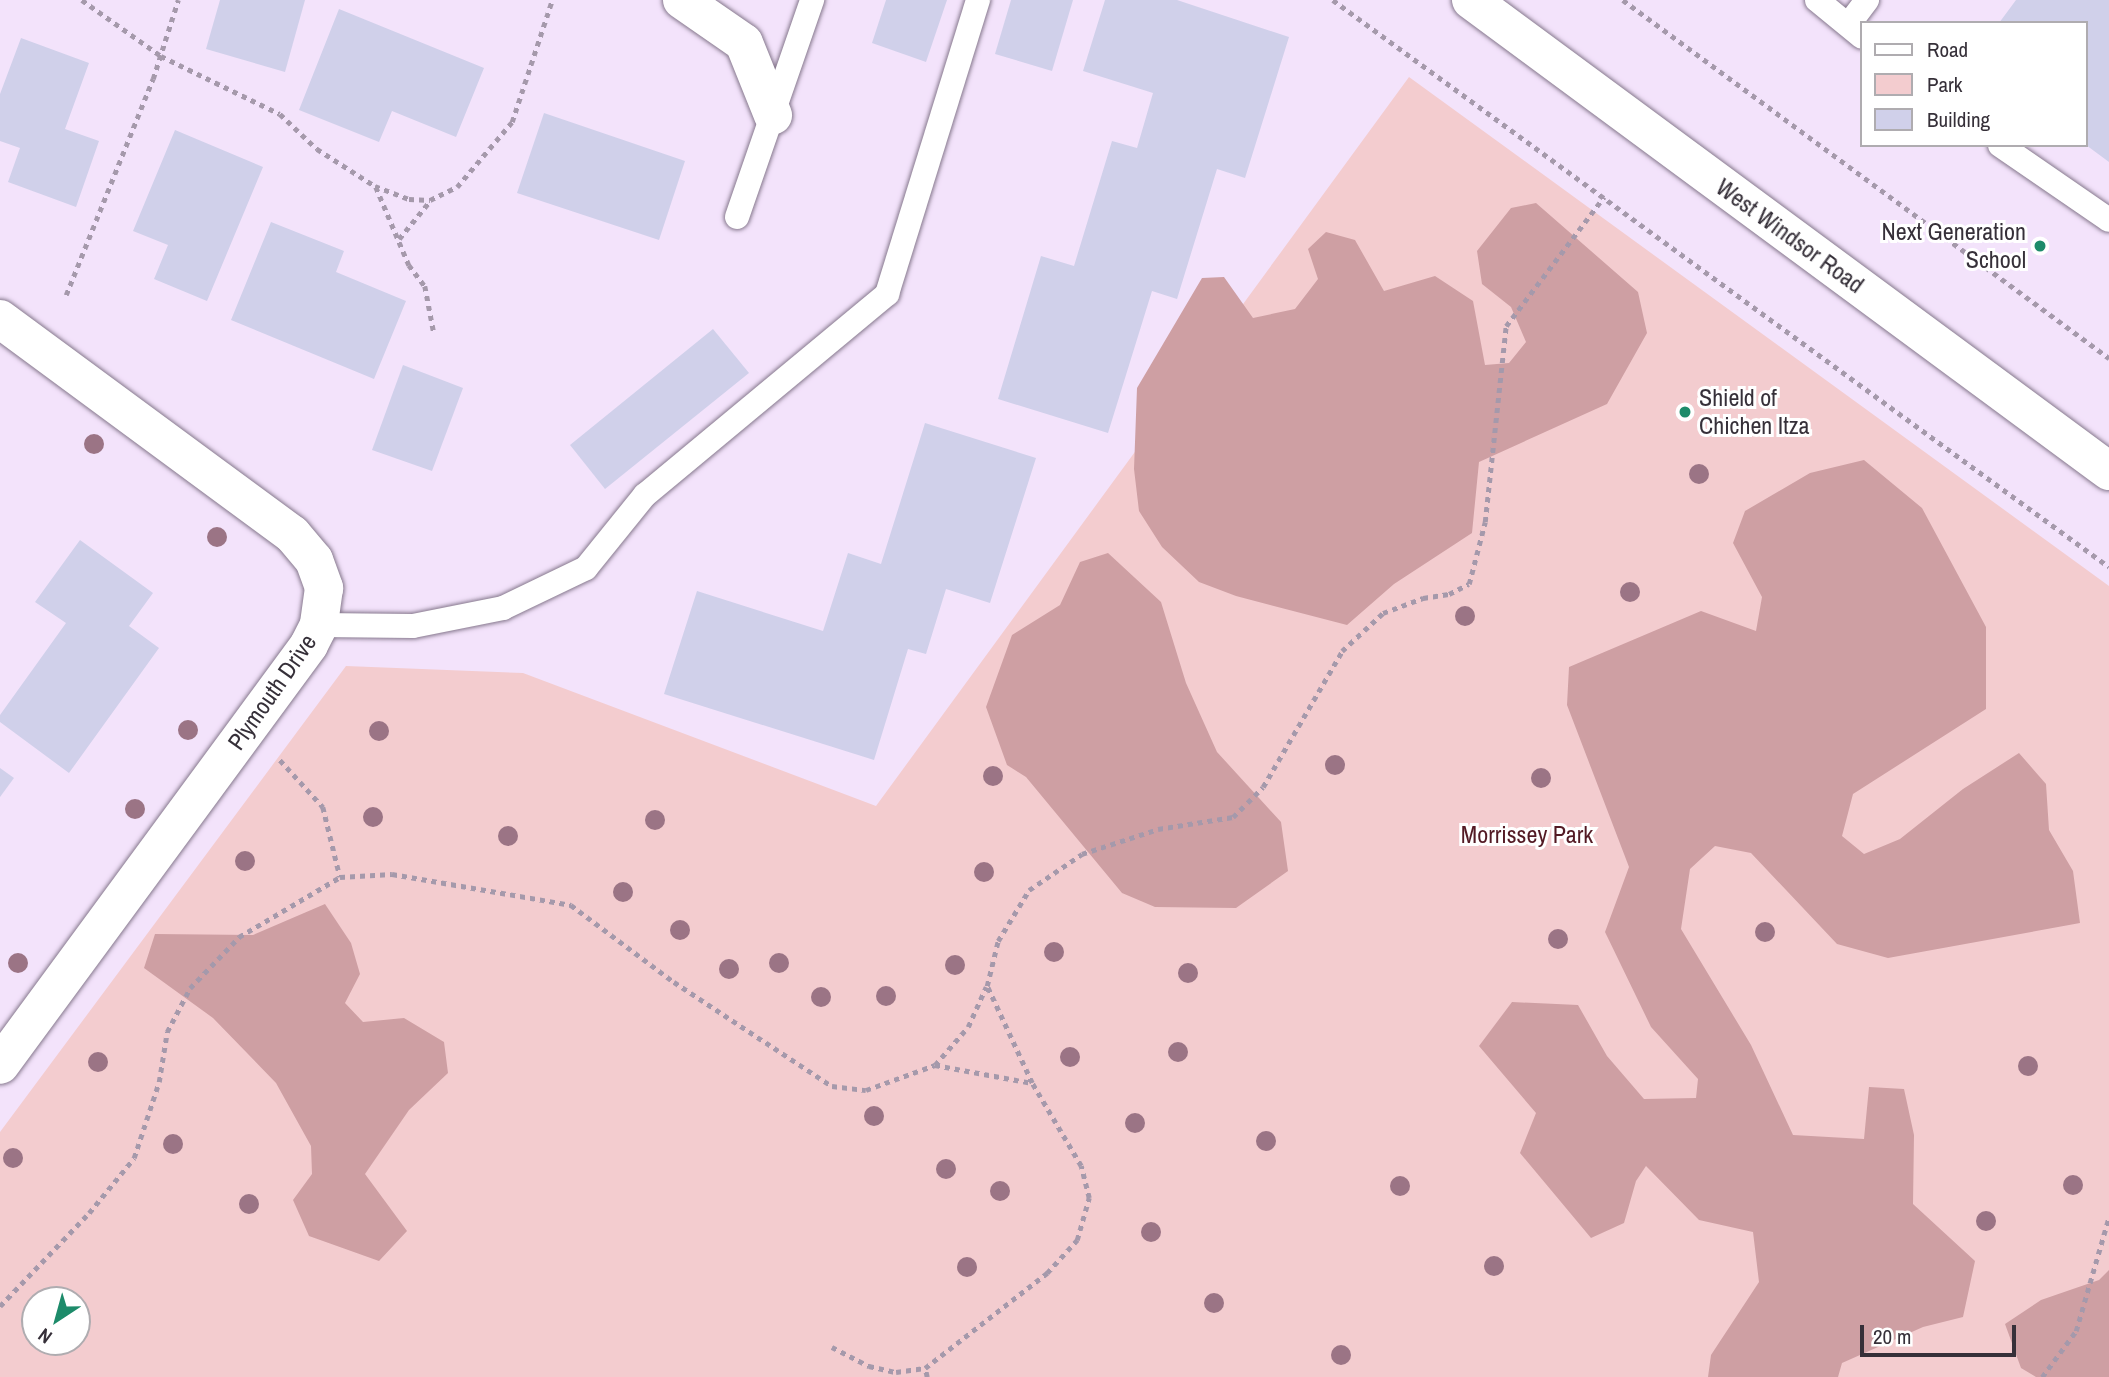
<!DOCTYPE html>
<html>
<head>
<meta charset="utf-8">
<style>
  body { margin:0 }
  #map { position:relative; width:2109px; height:1377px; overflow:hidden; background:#f3e3fb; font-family:"Archivo Narrow",sans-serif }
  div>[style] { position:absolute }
  .green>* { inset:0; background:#f3cccf }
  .forest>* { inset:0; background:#ce9fa3 }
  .building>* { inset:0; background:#d0d0ea }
  .path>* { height:4.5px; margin-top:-2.25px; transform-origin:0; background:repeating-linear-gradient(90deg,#a599ab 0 5px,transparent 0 10px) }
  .roads { filter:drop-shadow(0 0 2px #86788d) drop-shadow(0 0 2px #86788d) }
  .lane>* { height:24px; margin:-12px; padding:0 12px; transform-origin:12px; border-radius:12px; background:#fff }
  .street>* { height:38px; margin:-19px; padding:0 19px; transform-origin:19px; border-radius:19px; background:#fff }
  .secondary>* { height:38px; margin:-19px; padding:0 19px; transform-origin:19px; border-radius:19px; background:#fff }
  .trees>* { width:20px; height:20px; margin:-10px; border-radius:50%; background:#9b7485 }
  .dots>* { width:19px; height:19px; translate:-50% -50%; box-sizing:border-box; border:4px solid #fff; border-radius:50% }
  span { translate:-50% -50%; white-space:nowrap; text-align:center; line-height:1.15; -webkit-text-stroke:6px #fff; paint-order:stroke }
  .poi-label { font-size:24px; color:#363039 }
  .right { translate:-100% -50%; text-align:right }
  .left { translate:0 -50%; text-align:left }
  .street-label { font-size:24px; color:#363039 }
  .park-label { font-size:24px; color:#531a24 }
  .legend { position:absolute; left:1860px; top:21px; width:228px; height:126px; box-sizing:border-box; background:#fff; border:2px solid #afacb0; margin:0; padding:9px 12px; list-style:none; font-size:21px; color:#363039 }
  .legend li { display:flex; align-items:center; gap:14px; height:35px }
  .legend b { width:35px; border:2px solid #afacb0 }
  .north { position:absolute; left:21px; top:1286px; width:70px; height:70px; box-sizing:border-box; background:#fff; border:2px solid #afacb0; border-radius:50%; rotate:216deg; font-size:19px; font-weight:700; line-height:28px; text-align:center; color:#363039 }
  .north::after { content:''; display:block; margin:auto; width:24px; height:32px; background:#1d8b6a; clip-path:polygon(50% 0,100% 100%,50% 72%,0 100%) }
  .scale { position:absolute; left:1860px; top:1325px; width:156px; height:32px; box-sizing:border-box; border:4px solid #363039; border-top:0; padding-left:9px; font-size:21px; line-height:24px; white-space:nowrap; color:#363039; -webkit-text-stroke:5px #fff; paint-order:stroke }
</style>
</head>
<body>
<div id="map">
  <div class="green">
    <i style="clip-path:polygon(evenodd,1409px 77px,2109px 586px,2109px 1377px,0 1377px,0 1132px,346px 666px,523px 673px,876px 806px,1409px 77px,35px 1300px,77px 1300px,77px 1342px,35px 1342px,35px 1300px)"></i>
  </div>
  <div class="forest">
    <i style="clip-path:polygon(1536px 203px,1638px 292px,1647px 333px,1607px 404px,1479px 462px,1472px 533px,1394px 584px,1347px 625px,1236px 596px,1199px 582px,1162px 547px,1139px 511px,1134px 469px,1137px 388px,1202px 278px,1224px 277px,1253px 318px,1295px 309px,1318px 279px,1308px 249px,1326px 232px,1355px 240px,1384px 291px,1435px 276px,1473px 301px,1485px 365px,1509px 363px,1526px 342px,1511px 307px,1482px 284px,1477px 251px,1511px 208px)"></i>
    <i style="clip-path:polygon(1864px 460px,1922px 508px,1986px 627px,1986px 709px,1853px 794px,1842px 836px,1864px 854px,1900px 839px,1963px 789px,2019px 753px,2046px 784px,2049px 830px,2073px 871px,2080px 923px,1888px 958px,1837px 944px,1751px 853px,1715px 846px,1690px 869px,1681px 929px,1751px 1045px,1793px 1135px,1864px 1139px,1869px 1087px,1904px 1089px,1914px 1135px,1913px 1204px,1975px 1261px,1963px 1317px,1923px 1327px,1842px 1363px,1838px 1377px,1708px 1377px,1711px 1355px,1759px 1282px,1753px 1232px,1699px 1220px,1646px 1166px,1636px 1181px,1624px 1223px,1591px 1238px,1520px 1153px,1536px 1113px,1479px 1046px,1512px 1002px,1578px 1005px,1607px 1056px,1644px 1099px,1696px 1098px,1698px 1079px,1651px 1027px,1605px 932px,1629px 867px,1567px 705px,1569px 667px,1701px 611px,1756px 631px,1762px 597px,1733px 543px,1745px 511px,1810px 473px)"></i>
    <i style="clip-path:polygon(1108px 553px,1161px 602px,1186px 683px,1217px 752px,1281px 822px,1288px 871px,1236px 908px,1155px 907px,1122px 893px,1026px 777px,1007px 765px,986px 707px,1012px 635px,1060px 605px,1080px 562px)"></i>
    <i style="clip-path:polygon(325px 904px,351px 943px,360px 974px,345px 1003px,363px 1022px,404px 1018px,444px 1042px,448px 1073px,409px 1110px,365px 1174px,407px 1231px,379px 1261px,309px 1236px,293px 1200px,312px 1174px,311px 1146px,276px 1083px,213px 1018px,144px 968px,155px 934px,253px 935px)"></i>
    <i style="clip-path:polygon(2109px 1270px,2109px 1377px,2036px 1377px,2021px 1368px,2005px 1324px,2041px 1300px,2099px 1280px)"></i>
  </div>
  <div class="building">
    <i style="clip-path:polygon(220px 0,305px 0,285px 72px,206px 49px)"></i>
    <i style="clip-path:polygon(886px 0,947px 0,926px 62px,872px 43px)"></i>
    <i style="clip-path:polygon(1011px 0,1073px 0,1052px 71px,995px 54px)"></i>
    <i style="clip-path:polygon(1105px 0,1177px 0,1289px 37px,1245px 178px,1217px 169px,1177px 299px,1152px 291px,1108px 433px,998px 399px,1041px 256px,1074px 266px,1112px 141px,1137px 148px,1153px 93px,1083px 71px)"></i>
    <i style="clip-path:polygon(2016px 0,2109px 0,2109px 162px,2086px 145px,2086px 23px,1999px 23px)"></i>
    <i style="clip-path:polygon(339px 9px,484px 68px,456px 137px,392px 111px,379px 142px,299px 110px)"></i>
    <i style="clip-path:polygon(21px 38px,89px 63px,65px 129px,99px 141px,76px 207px,8px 182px,20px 148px,0 141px,0 94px)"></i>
    <i style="clip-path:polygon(544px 113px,685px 161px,659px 240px,517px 193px)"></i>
    <i style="clip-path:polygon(175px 130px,263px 167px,207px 301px,154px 279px,168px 245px,133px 231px)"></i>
    <i style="clip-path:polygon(271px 222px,344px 251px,336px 272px,406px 301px,374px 379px,231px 320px)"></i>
    <i style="clip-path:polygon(713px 329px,749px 373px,605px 489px,570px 445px)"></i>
    <i style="clip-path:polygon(403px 365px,463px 388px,432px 471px,372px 450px)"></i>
    <i style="clip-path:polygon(925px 423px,1036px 458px,990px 603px,946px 589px,926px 654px,908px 649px,874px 760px,664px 694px,697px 591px,823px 631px,848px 553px,881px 564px)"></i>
    <i style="clip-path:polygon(80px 540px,153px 593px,129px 626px,159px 648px,69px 773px,0 722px,0 715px,66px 623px,35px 602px)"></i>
    <i style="clip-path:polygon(0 768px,14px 778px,0 797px)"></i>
  </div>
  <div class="path">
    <i style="left:82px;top:0;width:97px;rotate:35.3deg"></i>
    <i style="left:161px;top:56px;width:132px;rotate:26deg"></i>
    <i style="left:280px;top:114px;width:51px;rotate:43.4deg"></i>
    <i style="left:317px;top:149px;width:69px;rotate:32.5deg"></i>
    <i style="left:375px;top:186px;width:36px;rotate:21deg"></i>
    <i style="left:409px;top:199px;width:21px;rotate:3deg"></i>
    <i style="left:430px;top:200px;width:30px;rotate:-26deg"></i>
    <i style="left:457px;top:187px;width:85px;rotate:-49.8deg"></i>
    <i style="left:512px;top:122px;width:128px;rotate:-71.8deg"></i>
    <i style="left:1333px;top:0;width:961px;rotate:36.15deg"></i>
    <i style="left:1623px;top:0;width:604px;rotate:36.38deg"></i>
    <i style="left:376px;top:187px;width:85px;rotate:67.1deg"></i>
    <i style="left:409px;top:265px;width:26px;rotate:53deg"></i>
    <i style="left:425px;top:286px;width:48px;rotate:79.2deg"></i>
    <i style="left:399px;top:239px;width:49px;rotate:-50.8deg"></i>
    <i style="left:66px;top:295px;width:233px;rotate:-68.1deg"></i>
    <i style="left:153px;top:79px;width:83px;rotate:-72.4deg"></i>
    <i style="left:280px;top:760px;width:64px;rotate:47.5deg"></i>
    <i style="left:323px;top:807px;width:72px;rotate:76.3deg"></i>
    <i style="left:935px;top:1065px;width:50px;rotate:-49deg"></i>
    <i style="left:968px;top:1027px;width:44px;rotate:-65.8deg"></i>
    <i style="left:0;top:1306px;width:129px;rotate:-46.3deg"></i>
    <i style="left:89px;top:1213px;width:71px;rotate:-50.7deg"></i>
    <i style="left:134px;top:1158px;width:80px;rotate:-71.8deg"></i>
    <i style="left:159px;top:1082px;width:51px;rotate:-80.9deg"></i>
    <i style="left:167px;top:1032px;width:50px;rotate:-62.4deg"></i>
    <i style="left:190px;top:988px;width:71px;rotate:-46.1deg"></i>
    <i style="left:239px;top:937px;width:117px;rotate:-30.7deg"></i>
    <i style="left:340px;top:877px;width:52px;rotate:-3.3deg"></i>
    <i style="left:392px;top:874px;width:182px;rotate:9.8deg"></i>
    <i style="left:571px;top:905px;width:129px;rotate:36.8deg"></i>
    <i style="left:674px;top:982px;width:189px;rotate:33.4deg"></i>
    <i style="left:832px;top:1086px;width:34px;rotate:7deg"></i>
    <i style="left:866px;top:1090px;width:73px;rotate:-19.9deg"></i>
    <i style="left:935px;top:1065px;width:99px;rotate:10.5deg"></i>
    <i style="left:832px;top:1347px;width:42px;rotate:27.2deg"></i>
    <i style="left:869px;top:1366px;width:28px;rotate:13deg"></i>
    <i style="left:896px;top:1372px;width:29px;rotate:-8deg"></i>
    <i style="left:927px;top:1377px;width:9px;rotate:-103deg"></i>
    <i style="left:925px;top:1368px;width:155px;rotate:-37.9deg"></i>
    <i style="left:1047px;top:1273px;width:45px;rotate:-47.7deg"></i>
    <i style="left:1077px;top:1240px;width:44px;rotate:-74.1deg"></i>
    <i style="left:1089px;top:1198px;width:33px;rotate:-104deg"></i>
    <i style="left:1081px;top:1166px;width:96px;rotate:-120.6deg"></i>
    <i style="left:1032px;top:1083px;width:107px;rotate:-114.9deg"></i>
    <i style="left:987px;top:986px;width:46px;rotate:-76.3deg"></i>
    <i style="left:998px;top:941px;width:60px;rotate:-58.7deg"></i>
    <i style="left:1029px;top:890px;width:64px;rotate:-34.2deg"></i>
    <i style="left:1082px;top:854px;width:80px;rotate:-18.2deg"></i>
    <i style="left:1158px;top:829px;width:76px;rotate:-9.1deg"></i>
    <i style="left:1233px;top:817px;width:42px;rotate:-45deg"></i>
    <i style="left:1263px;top:787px;width:157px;rotate:-59.8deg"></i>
    <i style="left:1342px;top:651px;width:56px;rotate:-42.8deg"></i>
    <i style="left:1383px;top:613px;width:43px;rotate:-20.6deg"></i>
    <i style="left:1423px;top:598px;width:26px;rotate:-9deg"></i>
    <i style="left:1449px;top:594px;width:22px;rotate:-27deg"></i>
    <i style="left:1469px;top:584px;width:64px;rotate:-75.5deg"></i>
    <i style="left:1485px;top:522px;width:197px;rotate:-83.9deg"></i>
    <i style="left:1506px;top:326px;width:162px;rotate:-52.8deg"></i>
    <i style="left:2042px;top:1377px;width:57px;rotate:-53.5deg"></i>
    <i style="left:2076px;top:1331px;width:119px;rotate:-73.9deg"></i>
  </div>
  <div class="roads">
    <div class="lane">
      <i style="left:1817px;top:0;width:58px;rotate:39.4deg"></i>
      <i style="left:1849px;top:24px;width:30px;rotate:-53deg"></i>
      <i style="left:2000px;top:145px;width:132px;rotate:34.5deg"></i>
      <i style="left:737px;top:217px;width:230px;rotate:-70.9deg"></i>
      <i style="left:319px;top:625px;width:94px;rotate:0.6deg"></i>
      <i style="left:413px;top:626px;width:92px;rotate:-11.3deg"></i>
      <i style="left:503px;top:608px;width:92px;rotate:-25.7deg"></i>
      <i style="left:586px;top:568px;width:94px;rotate:-51.1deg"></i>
      <i style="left:645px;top:495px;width:315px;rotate:-39.7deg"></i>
      <i style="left:887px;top:294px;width:308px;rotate:-72.8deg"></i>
    </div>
    <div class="street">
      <i style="left:682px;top:0;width:75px;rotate:34.7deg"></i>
      <i style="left:744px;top:43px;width:78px;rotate:68.1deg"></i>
      <i style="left:0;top:319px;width:363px;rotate:36.4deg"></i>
      <i style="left:292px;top:534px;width:34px;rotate:50deg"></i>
      <i style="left:314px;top:560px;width:30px;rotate:70deg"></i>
      <i style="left:324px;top:588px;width:37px;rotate:98deg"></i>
      <i style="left:319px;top:625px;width:22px;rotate:117deg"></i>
      <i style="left:309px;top:645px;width:521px;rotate:126.34deg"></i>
    </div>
    <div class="secondary">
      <i style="left:1471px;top:0;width:793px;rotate:36.44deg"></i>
    </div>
  </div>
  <div class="trees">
    <i style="left:94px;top:444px"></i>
    <i style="left:1699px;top:474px"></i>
    <i style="left:217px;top:537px"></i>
    <i style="left:1630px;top:592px"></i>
    <i style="left:1465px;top:616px"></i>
    <i style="left:188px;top:730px"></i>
    <i style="left:379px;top:731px"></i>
    <i style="left:1335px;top:765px"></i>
    <i style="left:993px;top:776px"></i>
    <i style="left:1541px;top:778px"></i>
    <i style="left:135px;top:809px"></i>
    <i style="left:373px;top:817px"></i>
    <i style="left:655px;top:820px"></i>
    <i style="left:508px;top:836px"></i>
    <i style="left:245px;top:861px"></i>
    <i style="left:984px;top:872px"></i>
    <i style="left:623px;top:892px"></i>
    <i style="left:680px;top:930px"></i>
    <i style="left:1765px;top:932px"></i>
    <i style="left:1558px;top:939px"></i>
    <i style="left:1054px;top:952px"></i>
    <i style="left:18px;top:963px"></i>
    <i style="left:779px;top:963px"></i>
    <i style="left:955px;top:965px"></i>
    <i style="left:729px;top:969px"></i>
    <i style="left:1188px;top:973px"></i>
    <i style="left:886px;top:996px"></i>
    <i style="left:821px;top:997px"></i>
    <i style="left:1178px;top:1052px"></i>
    <i style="left:1070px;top:1057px"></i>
    <i style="left:98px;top:1062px"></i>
    <i style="left:2028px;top:1066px"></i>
    <i style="left:874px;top:1116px"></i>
    <i style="left:1135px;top:1123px"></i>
    <i style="left:1266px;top:1141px"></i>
    <i style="left:173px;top:1144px"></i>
    <i style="left:13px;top:1158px"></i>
    <i style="left:946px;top:1169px"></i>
    <i style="left:2073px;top:1185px"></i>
    <i style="left:1400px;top:1186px"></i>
    <i style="left:1000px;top:1191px"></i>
    <i style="left:249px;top:1204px"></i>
    <i style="left:1986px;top:1221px"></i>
    <i style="left:1151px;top:1232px"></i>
    <i style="left:1494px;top:1266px"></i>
    <i style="left:967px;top:1267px"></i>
    <i style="left:1214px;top:1303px"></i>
    <i style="left:1341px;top:1355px"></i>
  </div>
  <div class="dots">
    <i style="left:2040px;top:246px;background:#1d8b6a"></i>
    <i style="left:1685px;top:412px;background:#1d8b6a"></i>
  </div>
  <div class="poi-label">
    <span class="right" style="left:2026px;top:246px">Next Generation<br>School</span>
    <span class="left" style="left:1699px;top:412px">Shield of<br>Chichen Itza</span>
  </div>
  <div class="street-label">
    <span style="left:1790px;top:236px;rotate:36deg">West Windsor Road</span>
    <span style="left:272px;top:692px;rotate:-55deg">Plymouth Drive</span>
  </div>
  <div class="park-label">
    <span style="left:1527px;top:835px">Morrissey Park</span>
  </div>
  <ul class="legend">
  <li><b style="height:9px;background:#fff"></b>Road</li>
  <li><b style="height:19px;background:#f3cccf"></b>Park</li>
  <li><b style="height:19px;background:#d0d0ea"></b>Building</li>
  </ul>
  <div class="north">N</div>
  <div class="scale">20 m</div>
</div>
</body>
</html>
